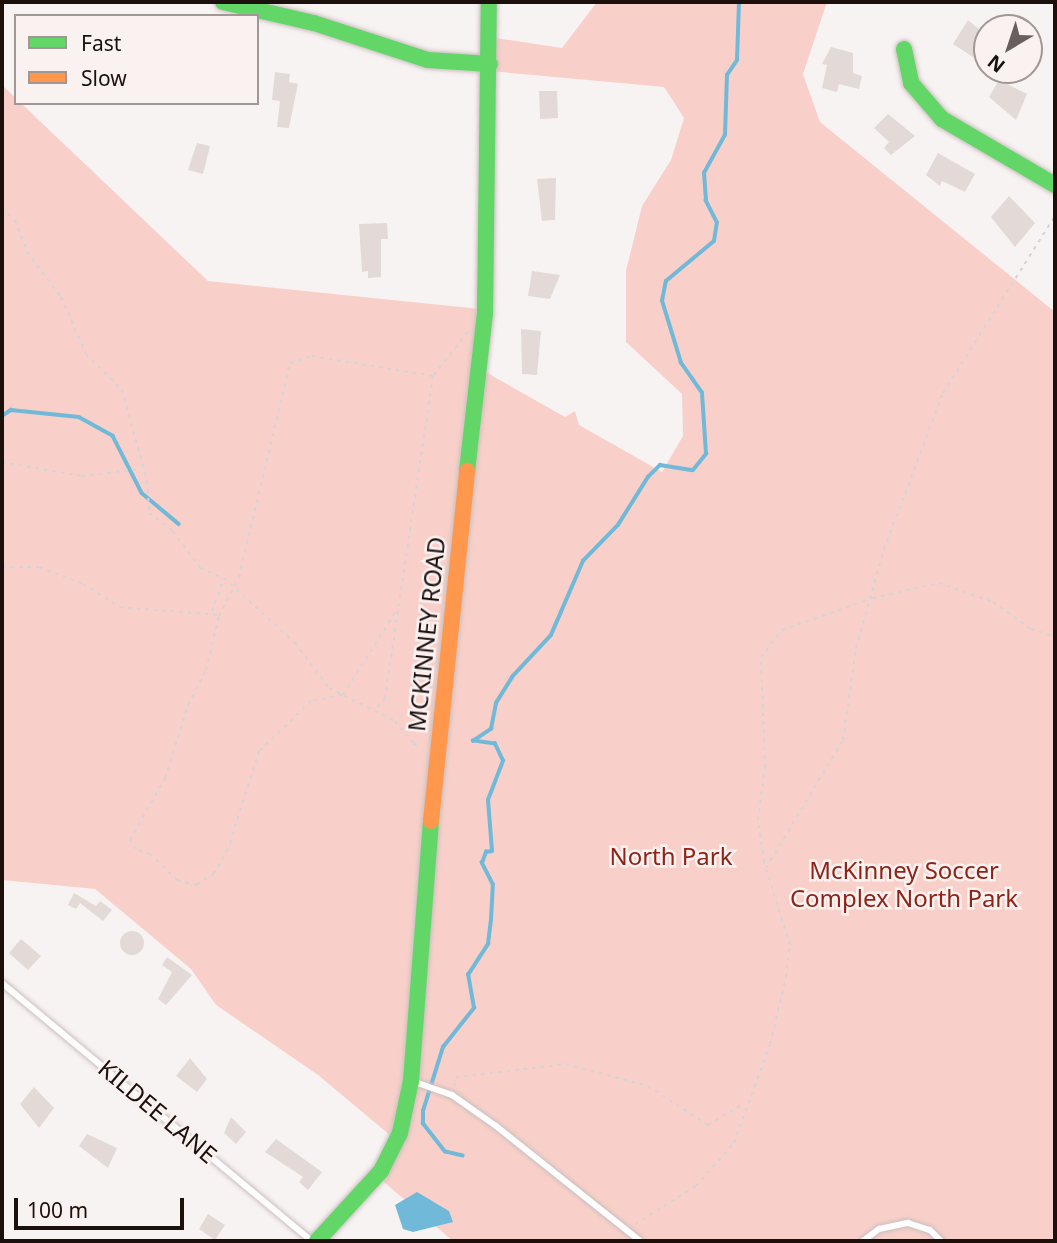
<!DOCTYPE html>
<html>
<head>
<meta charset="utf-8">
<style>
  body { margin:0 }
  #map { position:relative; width:1057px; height:1243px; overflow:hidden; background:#f8f3f3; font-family:"Noto Sans",sans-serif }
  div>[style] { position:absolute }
  .green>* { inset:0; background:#f9d0c9 }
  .water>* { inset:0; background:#70b9d9 }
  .stream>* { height:3.5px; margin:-1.75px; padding:0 1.75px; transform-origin:1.75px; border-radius:1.75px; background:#70b9d9 }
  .building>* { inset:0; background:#e3d9d7 }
  .round { border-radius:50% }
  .path>* { height:2px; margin-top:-1px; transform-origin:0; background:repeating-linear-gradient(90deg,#d5d4d4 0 3.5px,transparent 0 8.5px) }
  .roads { filter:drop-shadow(0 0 2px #c9c0bf) drop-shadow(0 0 2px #c9c0bf) }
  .lane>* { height:6px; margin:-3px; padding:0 3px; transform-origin:3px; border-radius:3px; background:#fefdfd }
  .fast>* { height:16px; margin:-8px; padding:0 8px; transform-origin:8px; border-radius:8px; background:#63d668 }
  .slow>* { height:16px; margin:-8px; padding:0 8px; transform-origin:8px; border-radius:8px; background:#ff974d }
  span { translate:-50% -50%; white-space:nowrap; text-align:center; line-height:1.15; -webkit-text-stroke:5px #faf2f1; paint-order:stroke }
  .street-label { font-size:24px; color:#1c100d }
  .park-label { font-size:24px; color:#8e2316 }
  .frame { position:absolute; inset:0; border:4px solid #1c100d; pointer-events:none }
  .legend { position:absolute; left:14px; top:14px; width:245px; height:91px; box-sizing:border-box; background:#faf2f1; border:2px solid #a19896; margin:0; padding:9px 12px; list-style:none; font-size:21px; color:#1c100d }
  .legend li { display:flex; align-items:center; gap:14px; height:35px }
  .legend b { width:35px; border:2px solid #a19896 }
  .north { position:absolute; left:973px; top:14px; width:70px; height:70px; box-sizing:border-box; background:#faf2f1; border:2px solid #a19896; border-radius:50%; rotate:219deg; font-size:19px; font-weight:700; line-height:28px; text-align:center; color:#1c100d }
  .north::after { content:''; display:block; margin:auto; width:24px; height:32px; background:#695f5e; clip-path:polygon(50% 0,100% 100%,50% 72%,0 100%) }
  .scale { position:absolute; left:14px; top:1198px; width:170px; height:32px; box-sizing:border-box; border:4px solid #1c100d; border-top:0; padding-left:9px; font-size:21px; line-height:24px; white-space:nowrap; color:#1c100d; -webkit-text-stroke:5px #faf2f1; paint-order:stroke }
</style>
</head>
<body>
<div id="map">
  <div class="green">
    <i style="clip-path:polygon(597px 2px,827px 2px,803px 74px,820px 122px,1055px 312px,1055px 1241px,453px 1241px,378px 1177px,391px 1136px,318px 1075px,216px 1005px,191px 969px,95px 889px,2px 880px,2px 85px,208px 281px,480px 309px,475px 366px,565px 417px,575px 411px,579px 425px,662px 472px,683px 436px,682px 394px,626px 342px,626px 271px,642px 206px,671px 160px,684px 118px,664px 87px,490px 71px,489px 37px,562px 48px)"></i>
  </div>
  <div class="water">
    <i style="clip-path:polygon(417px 1192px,449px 1211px,453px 1222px,413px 1232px,403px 1229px,395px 1205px)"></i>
  </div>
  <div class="stream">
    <i style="left:2px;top:416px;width:11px;rotate:-34deg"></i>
    <i style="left:11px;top:410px;width:68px;rotate:5.9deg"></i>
    <i style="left:79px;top:417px;width:39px;rotate:29deg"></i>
    <i style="left:113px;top:436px;width:64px;rotate:63deg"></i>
    <i style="left:142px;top:493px;width:48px;rotate:40deg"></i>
    <i style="left:463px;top:1156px;width:18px;rotate:-167deg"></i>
    <i style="left:445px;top:1152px;width:36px;rotate:-128deg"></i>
    <i style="left:423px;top:1124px;width:13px;rotate:-90deg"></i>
    <i style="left:423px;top:1111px;width:67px;rotate:-72.6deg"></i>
    <i style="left:443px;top:1047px;width:50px;rotate:-51.5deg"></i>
    <i style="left:474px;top:1008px;width:34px;rotate:-100deg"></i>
    <i style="left:468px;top:975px;width:37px;rotate:-57deg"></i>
    <i style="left:488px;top:944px;width:24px;rotate:-83deg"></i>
    <i style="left:491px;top:920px;width:35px;rotate:-87deg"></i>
    <i style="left:493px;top:885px;width:25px;rotate:-117deg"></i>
    <i style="left:482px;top:863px;width:12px;rotate:-70deg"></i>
    <i style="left:486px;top:852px;width:6px;rotate:-9deg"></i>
    <i style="left:492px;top:851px;width:51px;rotate:-94.5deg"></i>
    <i style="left:488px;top:800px;width:42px;rotate:-69deg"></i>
    <i style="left:503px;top:761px;width:19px;rotate:-115deg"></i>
    <i style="left:495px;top:744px;width:22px;rotate:-172deg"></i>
    <i style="left:473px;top:741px;width:22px;rotate:-34deg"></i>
    <i style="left:491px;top:729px;width:26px;rotate:-79deg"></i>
    <i style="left:496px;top:703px;width:31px;rotate:-58deg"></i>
    <i style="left:512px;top:677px;width:57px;rotate:-47.1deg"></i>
    <i style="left:551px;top:635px;width:81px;rotate:-66.6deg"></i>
    <i style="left:583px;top:561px;width:50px;rotate:-45.8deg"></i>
    <i style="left:618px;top:525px;width:57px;rotate:-58deg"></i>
    <i style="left:648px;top:477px;width:17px;rotate:-45deg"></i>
    <i style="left:660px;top:465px;width:33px;rotate:9deg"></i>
    <i style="left:693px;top:470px;width:21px;rotate:-51deg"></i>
    <i style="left:706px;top:454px;width:61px;rotate:-93.8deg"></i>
    <i style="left:702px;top:393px;width:37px;rotate:-125deg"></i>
    <i style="left:681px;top:363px;width:65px;rotate:-107deg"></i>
    <i style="left:662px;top:301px;width:20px;rotate:-79deg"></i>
    <i style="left:666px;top:281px;width:62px;rotate:-39.8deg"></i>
    <i style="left:714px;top:241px;width:18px;rotate:-81deg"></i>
    <i style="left:717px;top:223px;width:25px;rotate:-117deg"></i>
    <i style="left:706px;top:201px;width:28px;rotate:-94deg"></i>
    <i style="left:704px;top:173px;width:43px;rotate:-61.1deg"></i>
    <i style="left:725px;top:135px;width:60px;rotate:-88.1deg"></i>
    <i style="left:727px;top:75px;width:18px;rotate:-56deg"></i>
    <i style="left:737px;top:60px;width:58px;rotate:-88deg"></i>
  </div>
  <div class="building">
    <i style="clip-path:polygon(968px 20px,987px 36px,979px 61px,953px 44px)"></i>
    <i style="clip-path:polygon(831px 47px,853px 53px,853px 73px,862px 76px,859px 89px,839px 84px,837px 92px,822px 88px,827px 65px,822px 64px)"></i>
    <i style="clip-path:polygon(275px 72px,290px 74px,289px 82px,298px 84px,289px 128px,277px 127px,280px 101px,272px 100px)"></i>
    <i style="clip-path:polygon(999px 80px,1027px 94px,1016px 120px,989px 97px)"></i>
    <i style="clip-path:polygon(539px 91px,557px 91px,558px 118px,540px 119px)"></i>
    <i style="clip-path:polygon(888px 114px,915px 136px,891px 155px,884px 148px,889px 142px,874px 128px)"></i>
    <i style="clip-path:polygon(197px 143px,210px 146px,203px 174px,188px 170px)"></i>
    <i style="clip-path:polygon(938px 153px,975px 174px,965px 192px,942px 181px,940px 186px,926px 175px)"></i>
    <i style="clip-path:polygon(556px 178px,555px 220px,542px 221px,537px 179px)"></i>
    <i style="clip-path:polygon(1009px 196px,1035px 223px,1015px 247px,991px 217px)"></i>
    <i style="clip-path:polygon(387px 223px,388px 239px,381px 239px,381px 277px,368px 278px,368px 271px,362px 272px,359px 224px)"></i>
    <i style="clip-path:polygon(532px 271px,560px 275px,550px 299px,528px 296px)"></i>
    <i style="clip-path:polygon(521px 329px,541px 331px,537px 375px,522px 374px)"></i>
    <i style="clip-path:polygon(74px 893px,96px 906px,100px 901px,112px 910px,103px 921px,80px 903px,76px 909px,68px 905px)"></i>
    <i class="round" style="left:120px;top:931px;width:24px;height:24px"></i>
    <i style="clip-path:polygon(21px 939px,41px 956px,28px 970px,9px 953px)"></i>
    <i style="clip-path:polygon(167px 957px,192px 975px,166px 1005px,158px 999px,172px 972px,162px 965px)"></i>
    <i style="clip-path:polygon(190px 1058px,207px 1079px,197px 1092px,176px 1076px)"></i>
    <i style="clip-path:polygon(34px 1087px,54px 1108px,39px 1128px,20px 1104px)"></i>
    <i style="clip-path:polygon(231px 1117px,246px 1132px,236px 1144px,224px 1133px)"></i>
    <i style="clip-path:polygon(87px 1134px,117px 1148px,108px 1168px,79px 1146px)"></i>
    <i style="clip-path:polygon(276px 1139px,322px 1172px,308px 1190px,299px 1182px,303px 1177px,265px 1152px)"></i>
    <i style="clip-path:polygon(208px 1214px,225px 1225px,215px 1240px,199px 1229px)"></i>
  </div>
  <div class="path">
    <i style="left:2px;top:208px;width:18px;rotate:43deg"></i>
    <i style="left:15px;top:220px;width:34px;rotate:69deg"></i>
    <i style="left:27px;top:252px;width:56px;rotate:52.9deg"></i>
    <i style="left:61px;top:297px;width:62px;rotate:66.3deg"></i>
    <i style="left:86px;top:354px;width:51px;rotate:45deg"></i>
    <i style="left:122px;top:390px;width:94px;rotate:74.6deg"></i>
    <i style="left:147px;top:481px;width:32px;rotate:86deg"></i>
    <i style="left:149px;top:513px;width:30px;rotate:37deg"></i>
    <i style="left:173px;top:531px;width:46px;rotate:53.9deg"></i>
    <i style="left:200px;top:568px;width:26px;rotate:23deg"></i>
    <i style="left:224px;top:578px;width:96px;rotate:42.5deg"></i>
    <i style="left:295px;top:643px;width:56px;rotate:52.9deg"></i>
    <i style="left:329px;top:688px;width:74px;rotate:26.6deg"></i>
    <i style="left:395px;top:721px;width:30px;rotate:50deg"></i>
    <i style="left:414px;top:744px;width:8px;rotate:7deg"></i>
    <i style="left:434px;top:375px;width:57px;rotate:-52.1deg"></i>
    <i style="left:2px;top:462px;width:81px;rotate:9.9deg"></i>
    <i style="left:82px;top:476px;width:59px;rotate:-6.8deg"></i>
    <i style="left:2px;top:567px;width:37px"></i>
    <i style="left:39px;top:567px;width:47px;rotate:21.1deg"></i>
    <i style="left:83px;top:584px;width:44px;rotate:31.9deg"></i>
    <i style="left:120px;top:607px;width:98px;rotate:4.7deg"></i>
    <i style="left:212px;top:611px;width:35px;rotate:-70deg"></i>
    <i style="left:342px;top:695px;width:32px;rotate:169deg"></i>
    <i style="left:311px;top:701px;width:72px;rotate:136.1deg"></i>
    <i style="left:259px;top:751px;width:103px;rotate:107.6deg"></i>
    <i style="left:228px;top:849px;width:28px;rotate:120deg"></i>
    <i style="left:214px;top:873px;width:21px;rotate:145deg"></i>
    <i style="left:197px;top:885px;width:21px;rotate:-166deg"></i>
    <i style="left:177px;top:880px;width:37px;rotate:-136deg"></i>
    <i style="left:150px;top:854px;width:15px;rotate:-160deg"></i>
    <i style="left:136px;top:849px;width:11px;rotate:-124deg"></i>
    <i style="left:130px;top:840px;width:71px;rotate:-60.6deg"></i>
    <i style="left:165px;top:778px;width:77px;rotate:-72.5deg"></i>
    <i style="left:188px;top:705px;width:39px;rotate:-63deg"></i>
    <i style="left:206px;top:670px;width:56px;rotate:-76.5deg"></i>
    <i style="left:219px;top:616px;width:44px;rotate:-62.9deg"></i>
    <i style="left:239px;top:577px;width:220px;rotate:-76.6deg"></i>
    <i style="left:290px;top:363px;width:23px;rotate:-18deg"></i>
    <i style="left:312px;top:356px;width:123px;rotate:9.4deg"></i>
    <i style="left:433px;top:376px;width:326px;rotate:98.5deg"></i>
    <i style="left:385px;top:698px;width:17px;rotate:130deg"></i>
    <i style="left:343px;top:695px;width:99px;rotate:-57.8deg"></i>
    <i style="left:766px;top:868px;width:149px;rotate:-59deg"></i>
    <i style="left:843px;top:740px;width:93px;rotate:-82deg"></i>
    <i style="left:856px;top:648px;width:103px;rotate:-74.2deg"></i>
    <i style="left:884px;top:549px;width:167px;rotate:-69.3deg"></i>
    <i style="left:943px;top:393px;width:209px;rotate:-57.7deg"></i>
    <i style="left:454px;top:1086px;width:9px;rotate:-77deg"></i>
    <i style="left:456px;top:1077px;width:111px;rotate:-6.7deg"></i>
    <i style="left:566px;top:1064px;width:85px;rotate:15deg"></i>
    <i style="left:648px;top:1086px;width:72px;rotate:33deg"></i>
    <i style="left:708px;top:1125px;width:42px;rotate:-31.4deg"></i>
    <i style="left:635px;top:1224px;width:72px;rotate:-31.9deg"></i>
    <i style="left:696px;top:1186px;width:57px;rotate:-48.5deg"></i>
    <i style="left:734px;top:1143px;width:105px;rotate:-70deg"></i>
    <i style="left:770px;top:1044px;width:69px;rotate:-76.6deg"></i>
    <i style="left:786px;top:977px;width:32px;rotate:-83deg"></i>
    <i style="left:790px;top:945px;width:87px;rotate:-107.4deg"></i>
    <i style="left:764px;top:862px;width:42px;rotate:-98.1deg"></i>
    <i style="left:758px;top:820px;width:53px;rotate:-82.5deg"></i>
    <i style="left:765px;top:767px;width:110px;rotate:-92.1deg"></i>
    <i style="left:761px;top:657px;width:34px;rotate:-52deg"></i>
    <i style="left:782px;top:630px;width:96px;rotate:-19.4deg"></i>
    <i style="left:873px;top:598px;width:68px;rotate:-12.8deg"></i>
    <i style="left:939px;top:583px;width:57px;rotate:19.4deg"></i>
    <i style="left:993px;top:602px;width:47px;rotate:35.4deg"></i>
    <i style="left:1031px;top:629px;width:25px;rotate:18deg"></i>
  </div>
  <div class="roads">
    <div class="lane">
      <i style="left:2px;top:983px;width:403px;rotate:39.8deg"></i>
      <i style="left:412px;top:1081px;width:42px;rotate:19.3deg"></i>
      <i style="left:452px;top:1095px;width:54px;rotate:35.2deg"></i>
      <i style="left:496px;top:1126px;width:184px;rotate:38.6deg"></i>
      <i style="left:863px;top:1241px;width:20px;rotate:-37deg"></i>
      <i style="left:879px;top:1229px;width:30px;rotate:-12deg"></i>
      <i style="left:908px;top:1223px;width:23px;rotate:18deg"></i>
      <i style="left:930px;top:1230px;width:16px;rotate:45deg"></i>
    </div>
    <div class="fast">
      <i style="left:223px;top:2px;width:93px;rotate:13deg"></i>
      <i style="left:314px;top:23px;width:120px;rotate:18deg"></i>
      <i style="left:428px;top:60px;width:62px;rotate:3.7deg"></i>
      <i style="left:904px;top:49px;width:35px;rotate:78deg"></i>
      <i style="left:911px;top:83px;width:48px;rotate:49.3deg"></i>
      <i style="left:942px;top:119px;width:131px;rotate:30.3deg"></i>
      <i style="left:467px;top:471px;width:159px;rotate:-83.5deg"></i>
      <i style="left:485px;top:313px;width:311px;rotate:-89.3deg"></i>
      <i style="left:317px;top:1241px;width:95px;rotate:-47.6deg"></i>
      <i style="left:381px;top:1171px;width:42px;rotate:-63.4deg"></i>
      <i style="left:400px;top:1133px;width:53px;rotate:-78.1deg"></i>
      <i style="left:411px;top:1081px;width:261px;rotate:-85.6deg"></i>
    </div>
    <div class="slow">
      <i style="left:431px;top:821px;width:352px;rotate:-84.1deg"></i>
    </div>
  </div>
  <div class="street-label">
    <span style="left:426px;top:634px;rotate:-84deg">MCKINNEY ROAD</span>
    <span style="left:158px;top:1111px;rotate:40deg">KILDEE LANE</span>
  </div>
  <div class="park-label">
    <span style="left:671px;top:856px">North Park</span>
    <span style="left:904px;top:884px">McKinney Soccer<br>Complex North Park</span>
  </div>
  <div class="frame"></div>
  <ul class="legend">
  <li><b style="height:9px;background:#63d668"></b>Fast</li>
  <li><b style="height:9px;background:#ff974d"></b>Slow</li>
  </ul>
  <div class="north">N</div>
  <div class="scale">100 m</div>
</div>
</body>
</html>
